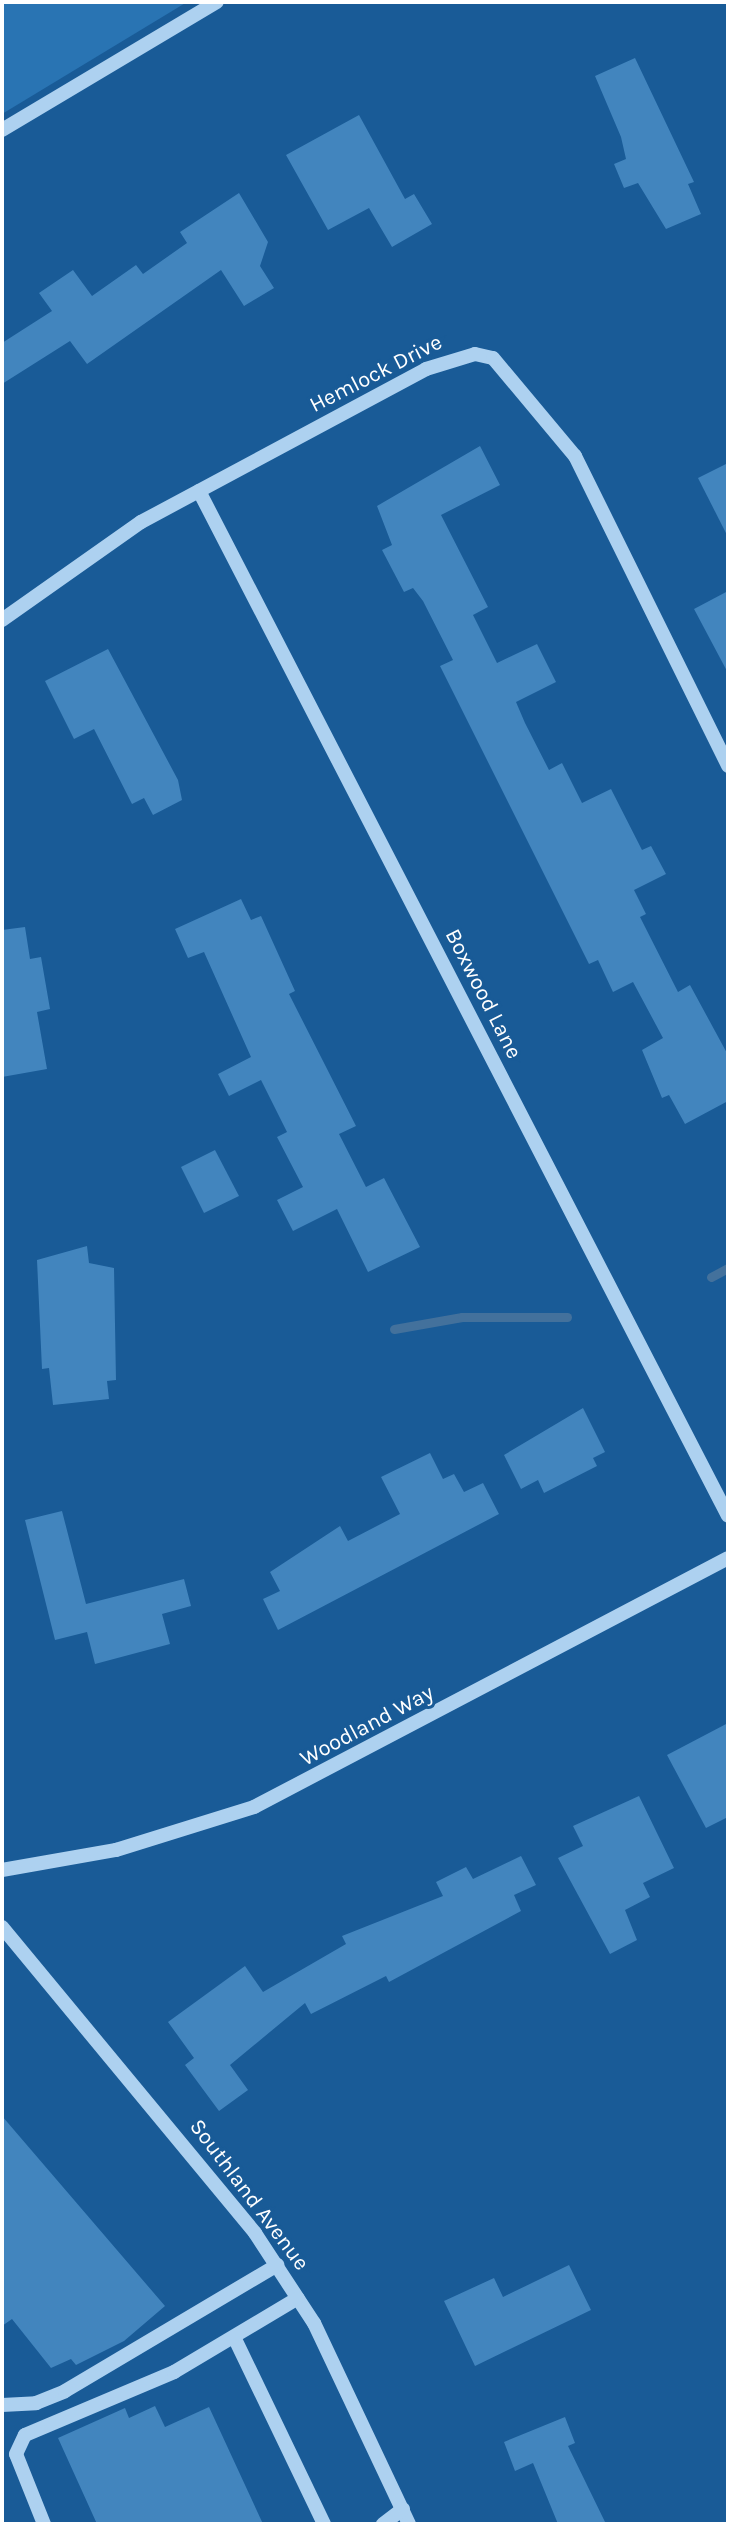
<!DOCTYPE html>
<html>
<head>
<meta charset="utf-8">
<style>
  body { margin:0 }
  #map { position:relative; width:730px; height:2526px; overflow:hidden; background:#195b97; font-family:Karla,sans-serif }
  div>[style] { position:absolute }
  .green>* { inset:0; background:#2974b3 }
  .stream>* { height:9px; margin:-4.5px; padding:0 4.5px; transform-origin:4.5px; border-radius:4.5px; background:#43719c }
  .building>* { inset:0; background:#4285be }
  .minor>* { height:14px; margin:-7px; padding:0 7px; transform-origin:7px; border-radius:7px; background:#add1f0 }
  span { translate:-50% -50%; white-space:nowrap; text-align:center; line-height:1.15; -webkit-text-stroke:6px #195b97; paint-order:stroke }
  .street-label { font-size:22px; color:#fff }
  .frame { position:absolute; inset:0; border:4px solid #fff; pointer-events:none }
</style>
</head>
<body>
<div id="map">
  <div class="green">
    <i style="clip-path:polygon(2px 2px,187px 2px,2px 114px)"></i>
  </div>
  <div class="stream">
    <i style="left:711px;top:1277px;width:19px;rotate:-28deg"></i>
    <i style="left:394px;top:1329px;width:69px;rotate:-10deg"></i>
    <i style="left:462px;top:1317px;width:105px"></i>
  </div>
  <div class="building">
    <i style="clip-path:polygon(635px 58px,694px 182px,688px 184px,701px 214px,666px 229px,638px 183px,624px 188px,614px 164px,626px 159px,621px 137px,595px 76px)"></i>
    <i style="clip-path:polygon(359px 115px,405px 199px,414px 194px,432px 224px,392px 247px,369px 208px,328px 230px,286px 155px)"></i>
    <i style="clip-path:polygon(239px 193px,268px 242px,260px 266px,274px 288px,244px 306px,221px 270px,87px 364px,70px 341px,2px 384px,2px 343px,52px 311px,39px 293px,73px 270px,92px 296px,136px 265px,143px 274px,187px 243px,180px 232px)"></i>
    <i style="clip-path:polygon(480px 446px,500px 485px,441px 515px,488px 607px,473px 615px,497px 663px,537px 644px,556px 682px,516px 702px,525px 723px,549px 770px,562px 763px,582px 803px,611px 789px,642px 850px,651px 846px,666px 874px,634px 890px,646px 914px,640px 917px,678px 992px,690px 985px,728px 1055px,728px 1101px,685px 1124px,669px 1095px,662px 1098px,642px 1050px,663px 1038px,633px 982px,613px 992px,598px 960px,589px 964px,440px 666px,453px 660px,423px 601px,413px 588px,404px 592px,382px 550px,392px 545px,377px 506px)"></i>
    <i style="clip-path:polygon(728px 463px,728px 537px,698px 478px)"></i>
    <i style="clip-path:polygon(728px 591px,728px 673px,694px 609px)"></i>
    <i style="clip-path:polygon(108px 649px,178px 780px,182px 800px,153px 815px,144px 798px,132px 804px,94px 729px,74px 739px,45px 681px)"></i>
    <i style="clip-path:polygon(241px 899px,251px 920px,261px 916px,295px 991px,289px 994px,356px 1126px,339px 1134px,366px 1187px,384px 1178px,420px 1247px,368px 1272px,337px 1209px,293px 1231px,277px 1200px,303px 1187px,277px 1137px,287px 1132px,261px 1080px,229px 1096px,218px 1074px,251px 1057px,204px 952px,188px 958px,175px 929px)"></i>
    <i style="clip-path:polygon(25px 927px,30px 959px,41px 957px,50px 1009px,37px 1012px,47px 1069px,2px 1077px,2px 930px)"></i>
    <i style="clip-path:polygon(215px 1150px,239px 1196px,204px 1213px,181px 1167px)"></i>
    <i style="clip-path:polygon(87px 1246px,89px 1263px,114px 1268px,116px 1380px,107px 1381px,109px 1399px,53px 1405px,49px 1368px,42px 1369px,37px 1260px)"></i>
    <i style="clip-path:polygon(583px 1408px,605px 1452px,593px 1458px,597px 1466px,544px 1493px,538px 1480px,521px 1489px,504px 1455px)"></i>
    <i style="clip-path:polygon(430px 1453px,443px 1479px,454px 1474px,464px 1492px,483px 1483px,499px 1514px,278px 1630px,263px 1599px,280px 1591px,270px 1572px,340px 1526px,348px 1541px,400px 1514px,381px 1477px)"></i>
    <i style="clip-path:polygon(62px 1511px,86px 1604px,184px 1579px,191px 1606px,162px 1614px,170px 1644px,95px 1664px,87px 1632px,55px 1640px,25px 1520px)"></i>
    <i style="clip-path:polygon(728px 1723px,728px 1817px,706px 1828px,667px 1755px)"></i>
    <i style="clip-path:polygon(639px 1796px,674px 1868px,643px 1883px,650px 1897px,625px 1910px,637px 1940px,610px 1954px,558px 1858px,583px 1846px,573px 1826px)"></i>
    <i style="clip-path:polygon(521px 1856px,536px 1885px,514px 1895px,521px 1911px,389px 1982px,386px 1976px,311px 2014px,305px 2003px,230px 2065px,248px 2090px,219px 2111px,185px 2065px,194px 2058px,168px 2022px,245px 1966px,263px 1992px,346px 1944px,342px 1936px,443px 1896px,436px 1882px,466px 1867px,473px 1879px)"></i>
    <i style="clip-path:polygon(2px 2116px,165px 2306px,124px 2341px,76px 2365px,71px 2359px,51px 2368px,12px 2319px,2px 2326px)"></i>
    <i style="clip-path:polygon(569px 2265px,591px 2310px,475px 2366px,444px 2301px,494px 2278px,503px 2297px)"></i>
    <i style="clip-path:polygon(155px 2406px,165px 2427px,209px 2407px,263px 2524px,97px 2524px,58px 2438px,125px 2408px,129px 2418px)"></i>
    <i style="clip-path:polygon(565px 2417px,575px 2443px,568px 2446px,606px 2524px,558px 2524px,533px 2463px,515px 2471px,504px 2442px)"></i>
  </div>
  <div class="minor">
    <i style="left:2px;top:130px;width:250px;rotate:-30.8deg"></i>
    <i style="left:199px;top:491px;width:1153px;rotate:62.7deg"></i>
    <i style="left:2px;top:620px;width:170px;rotate:-35.2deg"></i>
    <i style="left:141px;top:522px;width:323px;rotate:-28.2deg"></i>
    <i style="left:426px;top:369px;width:51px;rotate:-17deg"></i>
    <i style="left:475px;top:354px;width:18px;rotate:13deg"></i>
    <i style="left:493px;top:358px;width:128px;rotate:50.1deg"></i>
    <i style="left:575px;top:456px;width:346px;rotate:63.7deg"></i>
    <i style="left:2px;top:1870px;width:116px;rotate:-10deg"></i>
    <i style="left:116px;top:1850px;width:145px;rotate:-17.3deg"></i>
    <i style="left:254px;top:1807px;width:535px;rotate:-27.71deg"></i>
    <i style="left:2px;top:1927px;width:397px;rotate:50.4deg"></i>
    <i style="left:255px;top:2233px;width:108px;rotate:56.8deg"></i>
    <i style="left:314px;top:2323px;width:222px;rotate:64.7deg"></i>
    <i style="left:235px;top:2339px;width:205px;rotate:64.3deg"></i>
    <i style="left:2px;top:2405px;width:34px;rotate:-3deg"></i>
    <i style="left:36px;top:2403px;width:31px;rotate:-22deg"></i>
    <i style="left:65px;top:2391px;width:247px;rotate:-30.7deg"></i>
    <i style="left:44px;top:2524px;width:75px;rotate:-111.8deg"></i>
    <i style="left:16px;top:2454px;width:21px;rotate:-65deg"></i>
    <i style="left:25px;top:2435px;width:162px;rotate:-22.9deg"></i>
    <i style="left:174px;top:2372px;width:144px;rotate:-30.8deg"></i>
    <i style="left:383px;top:2524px;width:25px;rotate:-37deg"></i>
  </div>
  <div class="street-label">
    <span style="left:376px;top:374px;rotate:-27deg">Hemlock Drive</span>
    <span style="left:483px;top:994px;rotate:63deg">Boxwood Lane</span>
    <span style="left:367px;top:1726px;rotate:-28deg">Woodland Way</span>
    <span style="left:249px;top:2195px;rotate:53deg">Southland Avenue</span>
  </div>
  <div class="frame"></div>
</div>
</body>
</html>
